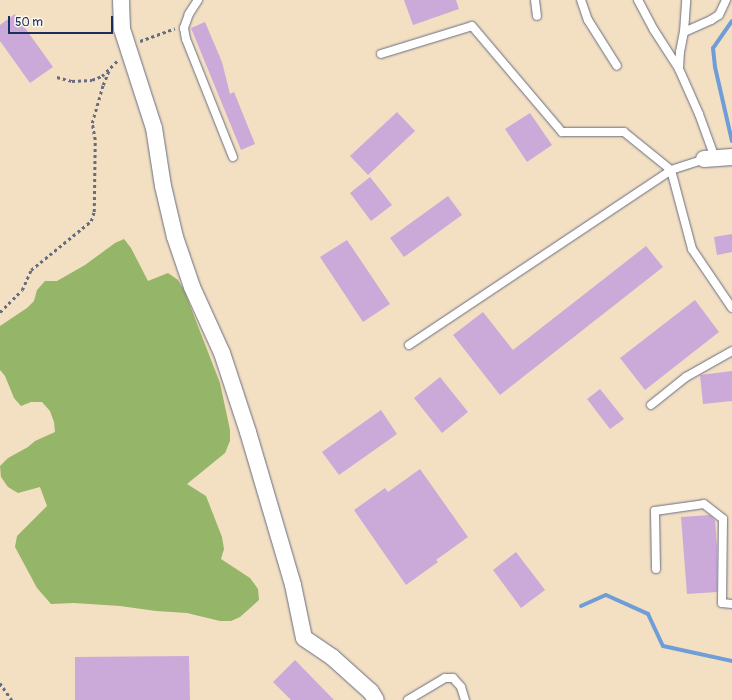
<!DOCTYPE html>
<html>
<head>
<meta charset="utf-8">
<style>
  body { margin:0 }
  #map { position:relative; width:732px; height:700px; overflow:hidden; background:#f3dfc2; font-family:Pangolin,sans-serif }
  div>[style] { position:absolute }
  .forest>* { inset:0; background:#95b568 }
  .stream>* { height:4px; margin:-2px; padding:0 2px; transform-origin:2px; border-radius:2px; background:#6f9dd8 }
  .building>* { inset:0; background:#cbaada }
  .path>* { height:2.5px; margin-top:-1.25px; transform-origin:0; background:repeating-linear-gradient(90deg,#676d81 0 3px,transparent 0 6px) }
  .roads { filter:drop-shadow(0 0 1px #676d81) drop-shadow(0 0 1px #676d81) }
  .service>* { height:8px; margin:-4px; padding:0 4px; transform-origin:4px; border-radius:4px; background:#fff }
  .minor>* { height:16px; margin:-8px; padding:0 8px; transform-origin:8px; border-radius:8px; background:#fff }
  span { translate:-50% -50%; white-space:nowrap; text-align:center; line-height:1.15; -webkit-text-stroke:3.5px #fbf7ec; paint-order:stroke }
  .scale { position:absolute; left:8px; top:16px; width:105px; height:18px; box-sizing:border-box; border:2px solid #1b2f5e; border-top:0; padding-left:5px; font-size:12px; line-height:14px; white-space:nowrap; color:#1b2f5e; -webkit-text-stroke:3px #fbf7ec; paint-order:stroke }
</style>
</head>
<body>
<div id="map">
  <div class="forest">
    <i style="clip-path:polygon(124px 239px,131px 248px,148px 281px,168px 273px,178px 280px,184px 290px,220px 383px,230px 430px,230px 441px,225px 453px,187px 484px,206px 496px,222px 537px,224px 549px,221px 559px,250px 578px,258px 589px,259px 600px,240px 617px,231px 621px,220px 621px,187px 613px,156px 611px,120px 606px,74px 603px,51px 604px,37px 588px,15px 547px,17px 536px,47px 506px,40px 487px,18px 493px,8px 487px,1px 477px,0 466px,8px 458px,28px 447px,35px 441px,55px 432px,54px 422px,50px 411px,42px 402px,31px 402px,21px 406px,14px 398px,5px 376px,0 370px,0 326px,27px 308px,34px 301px,37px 290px,45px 281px,57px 281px,85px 265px,115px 243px)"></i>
  </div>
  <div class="stream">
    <i style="left:732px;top:21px;width:33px;rotate:125deg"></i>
    <i style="left:713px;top:48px;width:19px;rotate:84deg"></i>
    <i style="left:715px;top:67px;width:76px;rotate:77.1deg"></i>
    <i style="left:581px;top:606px;width:27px;rotate:-24deg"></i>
    <i style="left:606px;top:595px;width:46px;rotate:24.3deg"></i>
    <i style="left:648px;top:614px;width:35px;rotate:65deg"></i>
    <i style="left:663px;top:646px;width:71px;rotate:12.3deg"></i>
  </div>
  <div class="building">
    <i style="clip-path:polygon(404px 0,456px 0,459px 9px,413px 25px)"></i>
    <i style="clip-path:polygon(15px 14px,53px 67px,30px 83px,0 41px,0 25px)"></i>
    <i style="clip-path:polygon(205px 22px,222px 62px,230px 94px,234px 92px,255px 144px,241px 150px,191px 28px)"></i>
    <i style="clip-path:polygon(397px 112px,415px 131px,368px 175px,350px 156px)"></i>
    <i style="clip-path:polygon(530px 113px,552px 145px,527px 162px,505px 129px)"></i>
    <i style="clip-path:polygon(370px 177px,392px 205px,371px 221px,350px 193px)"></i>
    <i style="clip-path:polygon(448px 196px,462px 215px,404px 257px,390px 238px)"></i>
    <i style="clip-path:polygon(732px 234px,732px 252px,717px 255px,714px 237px)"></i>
    <i style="clip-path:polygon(347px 240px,390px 304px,363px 322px,320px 257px)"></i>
    <i style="clip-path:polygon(646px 246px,663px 267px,500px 395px,453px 335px,483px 312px,513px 350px)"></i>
    <i style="clip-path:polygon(695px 300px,719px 332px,645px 390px,620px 358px)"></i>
    <i style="clip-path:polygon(732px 371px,732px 401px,703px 404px,700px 375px)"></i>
    <i style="clip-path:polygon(440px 377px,468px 412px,442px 433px,414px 398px)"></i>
    <i style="clip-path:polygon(600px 389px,624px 419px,610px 429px,587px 399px)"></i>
    <i style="clip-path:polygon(381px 410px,397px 434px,339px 475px,322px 452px)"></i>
    <i style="clip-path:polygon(420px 469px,468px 537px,436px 560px,438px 562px,406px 585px,354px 510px,385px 488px,388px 492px)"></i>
    <i style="clip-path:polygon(710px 515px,715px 520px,717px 548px,717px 592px,687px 594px,681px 517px)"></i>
    <i style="clip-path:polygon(516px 552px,545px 590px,521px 608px,493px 570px)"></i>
    <i style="clip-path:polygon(189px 656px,190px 700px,75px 700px,75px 657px)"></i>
    <i style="clip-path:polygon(295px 660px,334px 700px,291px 700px,273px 682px)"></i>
  </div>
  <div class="path">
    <i style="left:140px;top:41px;width:37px;rotate:-20deg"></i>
    <i style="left:57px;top:77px;width:16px;rotate:15deg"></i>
    <i style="left:72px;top:81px;width:20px;rotate:-3deg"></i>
    <i style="left:92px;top:80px;width:11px;rotate:-22deg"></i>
    <i style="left:102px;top:76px;width:21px;rotate:-45deg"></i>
    <i style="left:0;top:312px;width:31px;rotate:-45deg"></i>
    <i style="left:22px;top:290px;width:22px;rotate:-66deg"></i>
    <i style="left:31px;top:270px;width:77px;rotate:-39.2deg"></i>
    <i style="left:91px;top:221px;width:9px;rotate:-72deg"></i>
    <i style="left:94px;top:212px;width:72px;rotate:-89.2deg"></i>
    <i style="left:95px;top:140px;width:17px;rotate:-100deg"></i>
    <i style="left:92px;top:123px;width:40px;rotate:-74deg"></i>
    <i style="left:103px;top:85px;width:16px;rotate:-68deg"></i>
    <i style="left:0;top:683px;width:21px;rotate:55deg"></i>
  </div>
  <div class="roads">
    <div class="service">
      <i style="left:198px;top:0;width:17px;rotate:123deg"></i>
      <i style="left:189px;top:14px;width:15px;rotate:110deg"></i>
      <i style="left:184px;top:28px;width:11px;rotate:80deg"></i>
      <i style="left:186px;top:39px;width:127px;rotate:68.3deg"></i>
      <i style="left:535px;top:0;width:16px;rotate:83deg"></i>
      <i style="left:581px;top:0;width:21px;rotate:71deg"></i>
      <i style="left:588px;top:20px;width:54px;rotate:57.8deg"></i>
      <i style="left:638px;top:0;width:34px;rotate:62deg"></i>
      <i style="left:654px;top:30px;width:46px;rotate:57.3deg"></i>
      <i style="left:679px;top:69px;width:49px;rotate:66deg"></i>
      <i style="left:699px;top:114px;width:47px;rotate:70deg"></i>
      <i style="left:684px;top:32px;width:30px;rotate:-24deg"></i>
      <i style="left:711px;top:20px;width:9px;rotate:-32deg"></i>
      <i style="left:719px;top:15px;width:17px;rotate:-65deg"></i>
      <i style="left:381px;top:54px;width:95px;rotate:-17.1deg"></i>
      <i style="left:472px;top:26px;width:139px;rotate:49.7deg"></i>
      <i style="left:562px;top:132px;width:62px"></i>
      <i style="left:624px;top:132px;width:60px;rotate:39deg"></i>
      <i style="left:671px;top:170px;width:35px;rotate:-18deg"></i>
      <i style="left:679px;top:69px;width:17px;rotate:-87deg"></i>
      <i style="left:680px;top:52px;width:20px;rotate:-79deg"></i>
      <i style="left:684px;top:32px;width:32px;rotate:-86deg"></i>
      <i style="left:409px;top:345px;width:315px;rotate:-33.7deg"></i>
      <i style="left:671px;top:170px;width:82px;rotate:75.1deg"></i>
      <i style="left:692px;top:249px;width:71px;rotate:55.9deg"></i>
      <i style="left:651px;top:405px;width:45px;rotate:-38.7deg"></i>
      <i style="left:686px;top:377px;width:53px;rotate:-29.5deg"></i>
      <i style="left:656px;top:569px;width:58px;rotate:-91deg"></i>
      <i style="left:655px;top:511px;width:49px;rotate:-8.1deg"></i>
      <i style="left:704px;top:504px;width:24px;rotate:38deg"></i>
      <i style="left:723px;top:519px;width:84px;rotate:90.7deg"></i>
      <i style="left:722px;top:603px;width:10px;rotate:6deg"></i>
      <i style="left:408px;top:700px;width:43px;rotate:-30.7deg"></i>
      <i style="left:445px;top:678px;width:8px"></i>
      <i style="left:453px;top:678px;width:12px;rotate:48deg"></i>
      <i style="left:461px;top:687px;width:14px;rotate:73deg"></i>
    </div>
    <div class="minor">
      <i style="left:121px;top:0;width:29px;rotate:88deg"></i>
      <i style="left:122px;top:29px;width:104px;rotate:72.1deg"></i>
      <i style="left:154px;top:128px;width:59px;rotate:81.2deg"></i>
      <i style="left:163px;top:186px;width:52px;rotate:76.8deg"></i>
      <i style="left:175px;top:237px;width:53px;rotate:71.2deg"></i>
      <i style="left:192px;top:287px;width:72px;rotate:65.6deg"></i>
      <i style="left:222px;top:353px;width:83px;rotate:71.8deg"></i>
      <i style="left:248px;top:432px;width:159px;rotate:73.6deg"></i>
      <i style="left:293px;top:585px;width:54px;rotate:78.3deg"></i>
      <i style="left:304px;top:638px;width:34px;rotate:34deg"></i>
      <i style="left:332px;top:657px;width:52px;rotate:41.9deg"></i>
      <i style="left:371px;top:692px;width:9px;rotate:58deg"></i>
      <i style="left:704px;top:159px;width:28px;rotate:-4deg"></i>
    </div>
  </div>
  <div class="scale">50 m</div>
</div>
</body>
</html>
